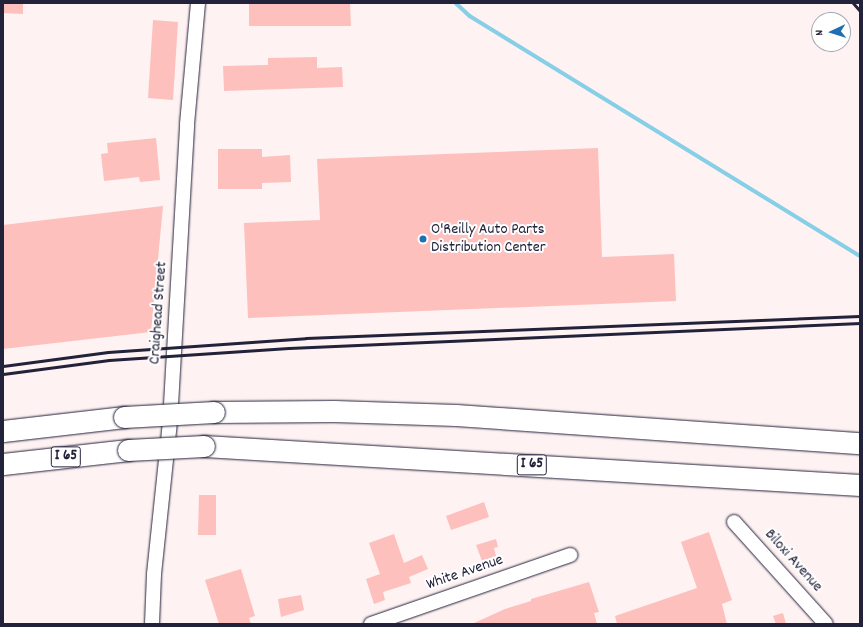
<!DOCTYPE html>
<html>
<head>
<meta charset="utf-8">
<style>
  body { margin:0 }
  #map { position:relative; width:863px; height:627px; overflow:hidden; background:#fff2f2; font-family:Dekko,sans-serif }
  div>[style] { position:absolute }
  .stream>* { height:3.5px; margin:-1.75px; padding:0 1.75px; transform-origin:1.75px; border-radius:1.75px; background:#86cfe7 }
  .building>* { inset:0; background:#fdc0bd }
  .roads { filter:drop-shadow(0 0 1px #22223b) drop-shadow(0 0 1px #22223b) }
  .minor>* { height:14px; margin:-7px; padding:0 7px; transform-origin:7px; border-radius:7px; background:#fff }
  .highway>* { height:21px; margin:-10.5px; padding:0 10.5px; transform-origin:10.5px; border-radius:10.5px; background:#fff }
  .rail>* { height:3px; margin:-1.5px; padding:0 1.5px; transform-origin:1.5px; border-radius:1.5px; background:#22223b }
  .bridges { filter:drop-shadow(0 0 1px #22223b) drop-shadow(0 0 1px #22223b) }
  .highway-bridge>* { height:21px; margin:-10.5px; padding:0 10.5px; transform-origin:10.5px; border-radius:10.5px; background:#fff }
  .dots>* { width:11px; height:11px; translate:-50% -50%; box-sizing:border-box; border:2px solid #fff; border-radius:50% }
  span { translate:-50% -50%; white-space:nowrap; text-align:center; line-height:1.15; -webkit-text-stroke:4px #fff; paint-order:stroke }
  .shield-label span { padding:1px 3px; background:#fff; border:1px solid; border-radius:3px; -webkit-text-stroke-width:0 }
  .shield-label { font-size:15px; color:#22223b; font-weight:700 }
  .poi-label { font-size:16px; color:#22223b }
  .left { translate:0 -50%; text-align:left }
  .street-label { font-size:16px; color:#22223b }
  .frame { position:absolute; inset:0; border:4px solid #22223b; pointer-events:none }
  .north { position:absolute; left:811px; top:12px; width:40px; height:40px; box-sizing:border-box; background:#fff; border:1px solid #a7a7b1; border-radius:50%; rotate:266deg; font-size:11px; font-weight:700; line-height:16px; text-align:center; color:#22223b }
  .north::after { content:''; display:block; margin:auto; width:14px; height:18px; background:#1f6fb2; clip-path:polygon(50% 0,100% 100%,50% 72%,0 100%) }
</style>
</head>
<body>
<div id="map">
  <div class="stream">
    <i style="left:456px;top:3px;width:19px;rotate:43deg"></i>
    <i style="left:470px;top:16px;width:458px;rotate:31.6deg"></i>
  </div>
  <div class="building">
    <i style="clip-path:polygon(3px 3px,23px 3px,23px 14px,3px 13px)"></i>
    <i style="clip-path:polygon(249px 3px,350px 3px,351px 26px,249px 26px)"></i>
    <i style="clip-path:polygon(153px 20px,178px 22px,173px 100px,148px 98px)"></i>
    <i style="clip-path:polygon(317px 57px,317px 68px,342px 67px,343px 87px,224px 91px,223px 66px,268px 65px,268px 58px)"></i>
    <i style="clip-path:polygon(156px 138px,160px 180px,140px 182px,139px 177px,104px 181px,101px 154px,108px 153px,107px 143px)"></i>
    <i style="clip-path:polygon(598px 148px,602px 257px,674px 254px,676px 301px,248px 318px,244px 223px,320px 220px,317px 159px)"></i>
    <i style="clip-path:polygon(218px 149px,262px 149px,262px 157px,290px 155px,291px 182px,262px 183px,262px 189px,218px 189px)"></i>
    <i style="clip-path:polygon(163px 206px,151px 332px,3px 349px,3px 225px)"></i>
    <i style="clip-path:polygon(199px 495px,216px 495px,216px 535px,198px 535px)"></i>
    <i style="clip-path:polygon(484px 502px,489px 517px,451px 530px,446px 516px)"></i>
    <i style="clip-path:polygon(709px 532px,732px 600px,722px 604px,727px 624px,617px 624px,615px 616px,697px 588px,681px 542px)"></i>
    <i style="clip-path:polygon(394px 534px,404px 563px,422px 555px,428px 569px,409px 577px,411px 583px,383px 592px,385px 600px,374px 604px,366px 579px,380px 574px,369px 543px)"></i>
    <i style="clip-path:polygon(496px 539px,498px 547px,494px 548px,496px 556px,482px 561px,476px 545px)"></i>
    <i style="clip-path:polygon(241px 569px,255px 616px,249px 618px,251px 624px,219px 624px,205px 580px)"></i>
    <i style="clip-path:polygon(589px 582px,599px 612px,594px 613px,597px 624px,472px 624px,505px 609px,531px 601px,531px 599px)"></i>
    <i style="clip-path:polygon(301px 595px,304px 610px,281px 617px,278px 599px)"></i>
    <i style="clip-path:polygon(783px 613px,786px 624px,776px 624px,773px 616px)"></i>
  </div>
  <div class="roads">
    <div class="minor">
      <i style="left:734px;top:522px;width:137px;rotate:48deg"></i>
      <i style="left:152px;top:624px;width:50px;rotate:-87.7deg"></i>
      <i style="left:154px;top:574px;width:153px;rotate:-84deg"></i>
      <i style="left:170px;top:422px;width:298px;rotate:-86.7deg"></i>
      <i style="left:187px;top:124px;width:121px;rotate:-84.8deg"></i>
      <i style="left:371px;top:624px;width:211px;rotate:-19.1deg"></i>
    </div>
    <div class="highway">
      <i style="left:214px;top:412px;width:120px;rotate:-0.5deg"></i>
      <i style="left:334px;top:411px;width:122px;rotate:1.9deg"></i>
      <i style="left:456px;top:415px;width:405px;rotate:4deg"></i>
      <i style="left:3px;top:431px;width:122px;rotate:-6.6deg"></i>
      <i style="left:204px;top:446px;width:657px;rotate:3.4deg"></i>
      <i style="left:3px;top:464px;width:126px;rotate:-6.4deg"></i>
    </div>
  </div>
  <div class="rail">
    <i style="left:853px;top:3px;width:11px;rotate:49deg"></i>
    <i style="left:3px;top:366px;width:106px;rotate:-7.6deg"></i>
    <i style="left:108px;top:352px;width:198px;rotate:-4deg"></i>
    <i style="left:306px;top:338px;width:554px;rotate:-2.27deg"></i>
    <i style="left:3px;top:374px;width:107px;rotate:-7.5deg"></i>
    <i style="left:109px;top:360px;width:180px;rotate:-3.8deg"></i>
    <i style="left:289px;top:348px;width:572px;rotate:-2.51deg"></i>
  </div>
  <div class="bridges">
    <div class="highway-bridge">
      <i style="left:124px;top:417px;width:90px;rotate:-3.2deg"></i>
      <i style="left:128px;top:450px;width:76px;rotate:-3deg"></i>
    </div>
  </div>
  <div class="dots">
    <i style="left:423px;top:239px;background:#1f6fb2"></i>
  </div>
  <div class="shield-label">
    <span style="left:66px;top:457px">I 65</span>
    <span style="left:532px;top:465px">I 65</span>
  </div>
  <div class="poi-label">
    <span class="left" style="left:431px;top:239px">O'Reilly Auto Parts<br>Distribution Center</span>
  </div>
  <div class="street-label">
    <span style="left:159px;top:313px;rotate:-86deg">Craighead Street</span>
    <span style="left:793px;top:561px;rotate:48deg">Biloxi Avenue</span>
    <span style="left:465px;top:573px;rotate:-19deg">White Avenue</span>
  </div>
  <div class="frame"></div>
  <div class="north">N</div>
</div>
</body>
</html>
